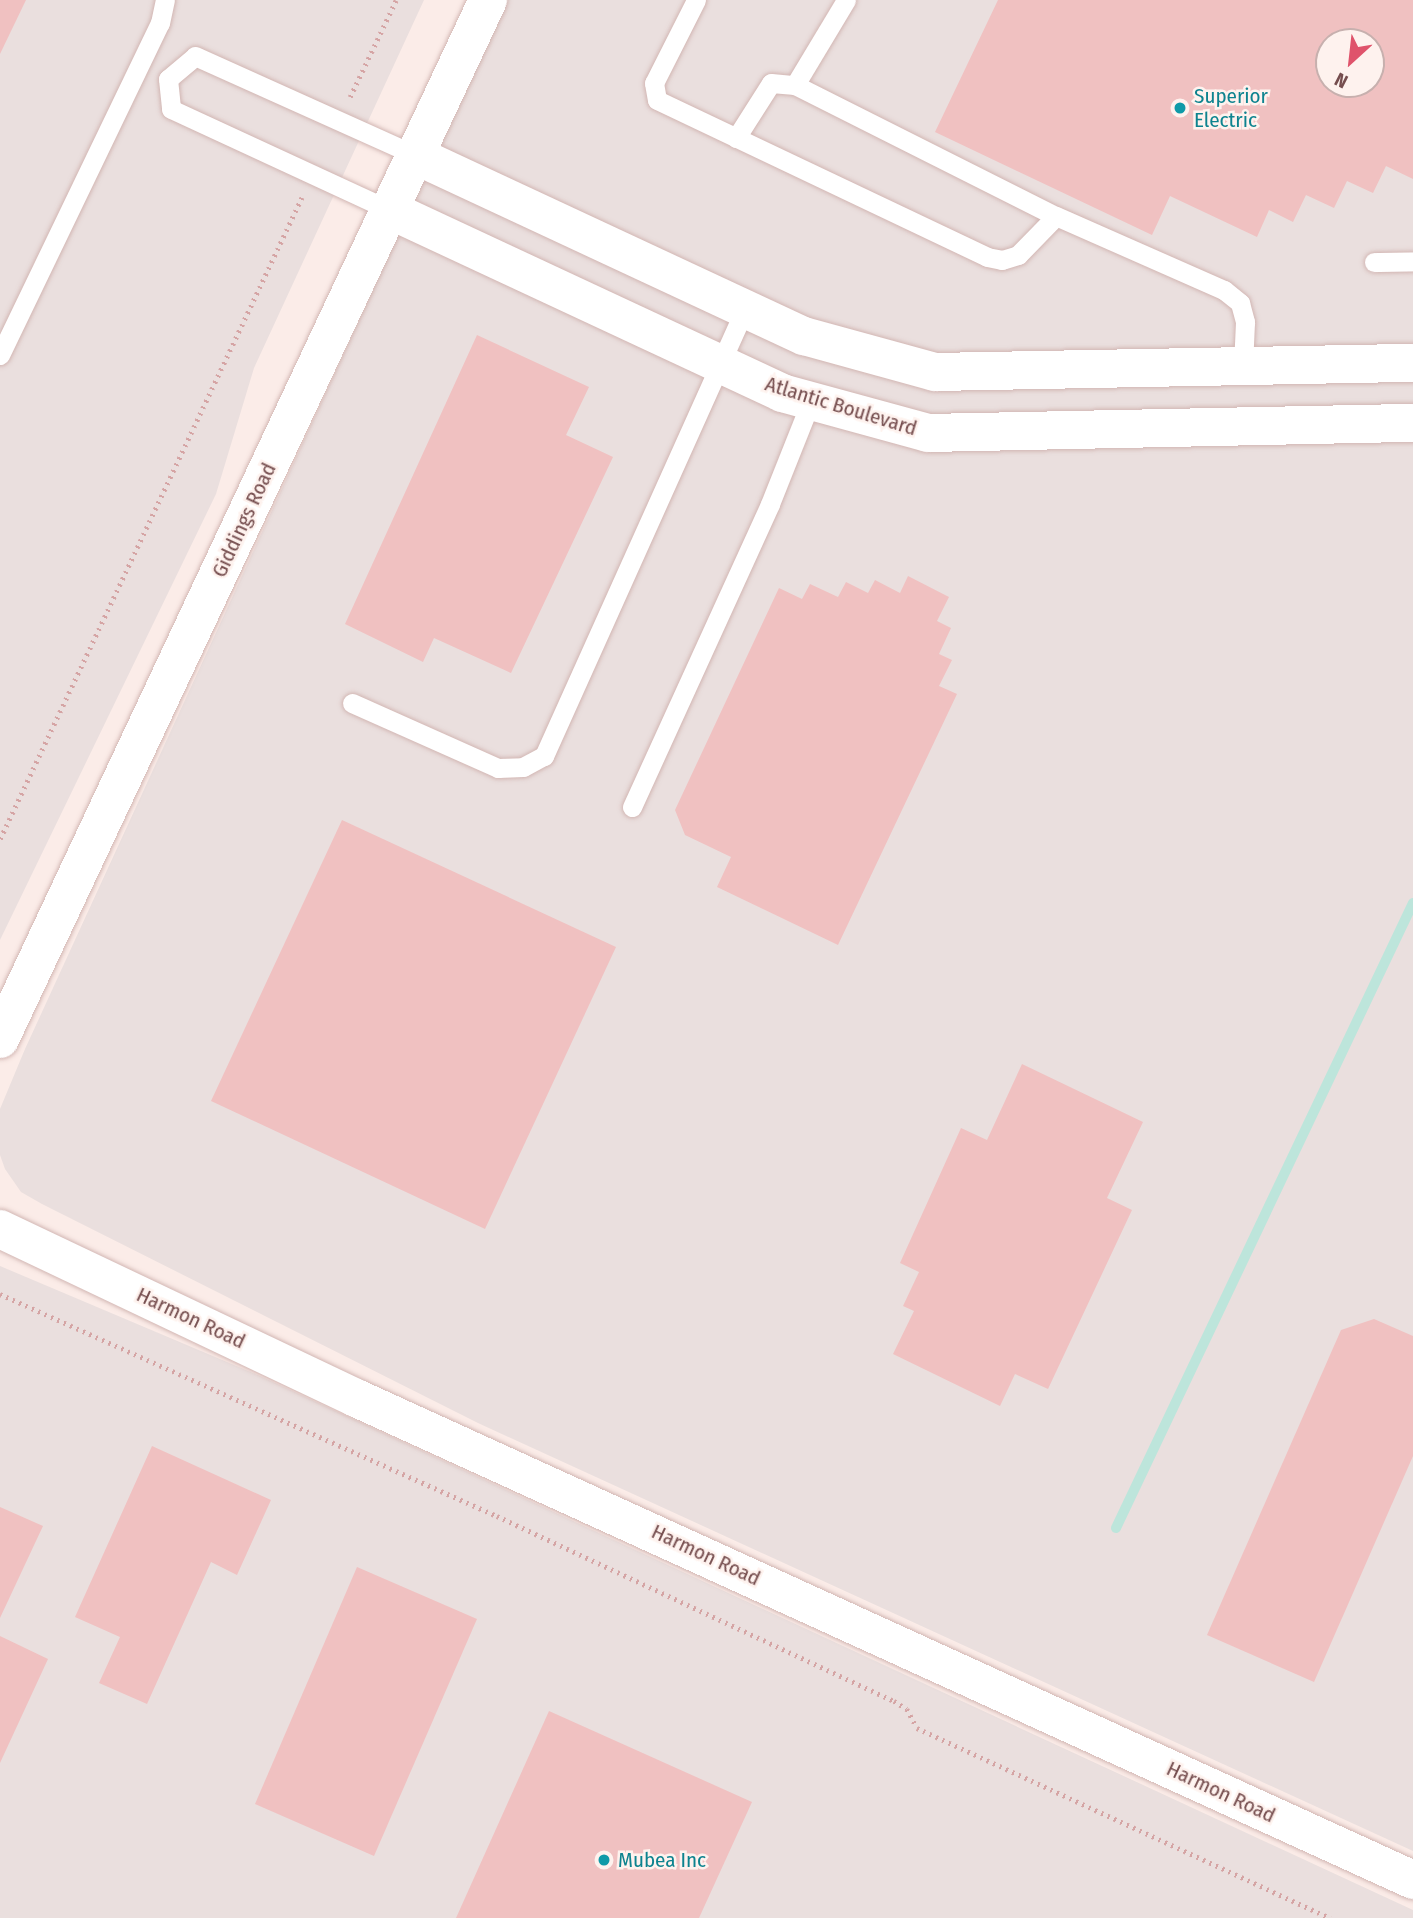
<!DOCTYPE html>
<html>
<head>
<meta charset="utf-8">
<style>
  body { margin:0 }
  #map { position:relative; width:1413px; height:1918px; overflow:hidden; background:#fbece8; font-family:"Fira Sans Condensed",sans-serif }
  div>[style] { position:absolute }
  .industrial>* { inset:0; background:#eadfde }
  .stream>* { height:10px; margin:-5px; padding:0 5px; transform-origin:5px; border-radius:5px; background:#bde5db }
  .building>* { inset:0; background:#f0c1c1 }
  .path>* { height:4.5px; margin-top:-2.25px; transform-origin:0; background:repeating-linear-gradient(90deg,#d5a4a4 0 2px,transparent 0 7px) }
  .roads { filter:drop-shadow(0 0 2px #d2b6b3) drop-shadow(0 0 2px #d2b6b3) }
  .service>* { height:19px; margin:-9.5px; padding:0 9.5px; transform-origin:9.5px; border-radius:9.5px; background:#fff }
  .minor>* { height:38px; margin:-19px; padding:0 19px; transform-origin:19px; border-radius:19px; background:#fff }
  .tertiary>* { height:38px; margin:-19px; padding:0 19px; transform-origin:19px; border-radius:19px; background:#fff }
  .dots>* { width:19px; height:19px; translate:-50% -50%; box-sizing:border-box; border:4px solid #fef2ee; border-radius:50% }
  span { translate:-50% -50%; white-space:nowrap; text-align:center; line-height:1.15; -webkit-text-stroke:5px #fef2ee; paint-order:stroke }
  .culture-label { font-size:21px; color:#0d838f }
  .left { translate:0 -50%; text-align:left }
  .street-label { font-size:21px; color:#754d4e }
  .north { position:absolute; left:1315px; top:28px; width:70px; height:70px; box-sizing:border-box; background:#fef2ee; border:2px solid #c7b0ae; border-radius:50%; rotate:207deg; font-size:19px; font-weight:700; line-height:28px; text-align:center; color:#754d4e }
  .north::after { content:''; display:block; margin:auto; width:24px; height:32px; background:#df536b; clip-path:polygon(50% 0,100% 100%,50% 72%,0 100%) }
</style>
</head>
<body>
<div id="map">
  <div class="industrial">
    <i style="clip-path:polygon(0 0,424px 0,254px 368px,216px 494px,0 940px)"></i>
    <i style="clip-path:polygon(evenodd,506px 0,1413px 0,1413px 1851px,478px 1423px,42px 1204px,21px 1192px,5px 1169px,0 1155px,0 1109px,25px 1049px,506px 0,1329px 42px,1371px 42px,1371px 84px,1329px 84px,1329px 42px)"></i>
    <i style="clip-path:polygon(0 1266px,260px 1376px,1413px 1910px,1413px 1918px,0 1918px)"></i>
  </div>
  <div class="stream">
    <i style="left:1116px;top:1528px;width:692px;rotate:-64.58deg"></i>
  </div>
  <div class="building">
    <i style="clip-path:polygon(0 0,26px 0,0 54px)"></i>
    <i style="clip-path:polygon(evenodd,998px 0,1413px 0,1413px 179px,1386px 166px,1373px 193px,1347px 181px,1334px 208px,1306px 195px,1293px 222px,1269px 210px,1257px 237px,1170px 196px,1152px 235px,935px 132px,998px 0,1329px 42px,1371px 42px,1371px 84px,1329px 84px,1329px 42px)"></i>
    <i style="clip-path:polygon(477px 335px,589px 387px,566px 435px,613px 457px,511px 673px,434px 638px,423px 662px,345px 624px)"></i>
    <i style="clip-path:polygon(908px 576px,949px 597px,937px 621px,951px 628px,939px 654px,952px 660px,939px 686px,957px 694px,838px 945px,717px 887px,731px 857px,685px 835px,675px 810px,779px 588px,802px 599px,810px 584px,838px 597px,846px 582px,868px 593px,875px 580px,900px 593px)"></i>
    <i style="clip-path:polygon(342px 820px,616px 947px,485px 1229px,211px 1101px)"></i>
    <i style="clip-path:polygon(1022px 1064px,1143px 1122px,1107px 1198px,1132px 1210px,1048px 1389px,1015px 1374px,1000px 1406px,893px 1354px,914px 1311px,903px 1306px,919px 1272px,900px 1263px,961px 1128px,987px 1140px)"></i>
    <i style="clip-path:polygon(1374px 1319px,1413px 1336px,1413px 1456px,1314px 1682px,1207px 1635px,1341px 1330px)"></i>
    <i style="clip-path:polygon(152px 1446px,271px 1500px,237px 1575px,211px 1562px,147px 1704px,99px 1683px,120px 1637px,75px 1617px)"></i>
    <i style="clip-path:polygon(0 1507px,43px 1526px,0 1618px)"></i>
    <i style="clip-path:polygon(357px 1567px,477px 1619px,374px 1856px,255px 1804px)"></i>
    <i style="clip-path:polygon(0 1636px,48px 1659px,0 1763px)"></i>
    <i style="clip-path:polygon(549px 1711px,752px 1802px,699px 1918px,456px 1918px)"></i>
  </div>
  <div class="path">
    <i style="left:350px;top:97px;width:107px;rotate:-64.6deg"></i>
    <i style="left:0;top:839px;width:709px;rotate:-64.81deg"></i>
    <i style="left:0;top:1294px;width:544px;rotate:24.07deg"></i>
    <i style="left:497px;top:1516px;width:438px;rotate:25deg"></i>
    <i style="left:894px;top:1701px;width:15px;rotate:32deg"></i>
    <i style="left:907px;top:1709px;width:21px;rotate:62deg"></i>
    <i style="left:917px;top:1728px;width:455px;rotate:24.7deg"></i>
  </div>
  <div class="roads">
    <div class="service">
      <i style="left:696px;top:0;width:93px;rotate:116.8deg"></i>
      <i style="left:654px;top:83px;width:17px;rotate:80deg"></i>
      <i style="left:657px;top:100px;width:365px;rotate:25.4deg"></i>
      <i style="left:987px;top:257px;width:15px;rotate:11deg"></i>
      <i style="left:1002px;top:260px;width:17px;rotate:-17deg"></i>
      <i style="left:1018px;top:255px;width:54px;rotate:-45.7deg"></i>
      <i style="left:1056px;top:216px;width:184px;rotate:23.8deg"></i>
      <i style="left:1224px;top:290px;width:21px;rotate:39deg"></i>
      <i style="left:1240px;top:303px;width:20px;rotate:75deg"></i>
      <i style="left:1245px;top:322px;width:44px;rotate:92.6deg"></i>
      <i style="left:846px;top:0;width:99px;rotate:121deg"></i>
      <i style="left:795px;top:85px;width:292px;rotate:26.7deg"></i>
      <i style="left:168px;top:79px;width:35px;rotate:-40deg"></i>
      <i style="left:195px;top:56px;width:241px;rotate:24.2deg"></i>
      <i style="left:168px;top:79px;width:30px;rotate:84deg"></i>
      <i style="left:171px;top:109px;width:241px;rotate:24.8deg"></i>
      <i style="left:736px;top:138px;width:65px;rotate:-57.5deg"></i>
      <i style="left:771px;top:83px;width:24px;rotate:5deg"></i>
      <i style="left:1374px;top:262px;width:39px;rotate:-1deg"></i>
      <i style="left:0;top:355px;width:369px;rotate:-64.3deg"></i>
      <i style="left:160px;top:23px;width:24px;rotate:-78deg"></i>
      <i style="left:352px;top:703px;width:160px;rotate:24deg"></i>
      <i style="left:498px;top:768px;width:25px;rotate:-2deg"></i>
      <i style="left:523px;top:767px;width:24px;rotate:-28deg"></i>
      <i style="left:544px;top:756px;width:491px;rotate:-65.8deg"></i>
      <i style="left:632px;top:807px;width:333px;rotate:-65.5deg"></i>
      <i style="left:770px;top:504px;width:111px;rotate:-68.3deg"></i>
    </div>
    <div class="minor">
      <i style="left:415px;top:155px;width:429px;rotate:25deg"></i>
      <i style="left:804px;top:336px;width:136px;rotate:15.4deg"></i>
      <i style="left:935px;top:372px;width:478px;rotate:-1.1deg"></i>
      <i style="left:390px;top:210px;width:433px;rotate:25deg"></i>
      <i style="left:782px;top:393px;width:151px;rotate:15.3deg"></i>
      <i style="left:928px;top:433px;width:485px;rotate:-1.2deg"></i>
    </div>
    <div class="tertiary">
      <i style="left:0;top:1039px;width:1148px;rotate:-64.84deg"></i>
      <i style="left:0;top:1229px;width:394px;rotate:25.4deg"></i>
      <i style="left:356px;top:1398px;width:1162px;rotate:24.51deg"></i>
    </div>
  </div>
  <div class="dots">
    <i style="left:1180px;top:108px;background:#0f9aa8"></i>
    <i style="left:604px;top:1860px;background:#0f9aa8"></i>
  </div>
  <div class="culture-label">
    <span class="left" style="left:1194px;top:108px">Superior<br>Electric</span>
    <span class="left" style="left:618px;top:1860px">Mubea Inc</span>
  </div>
  <div class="street-label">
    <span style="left:841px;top:406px;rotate:17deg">Atlantic Boulevard</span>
    <span style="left:244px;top:520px;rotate:-65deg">Giddings Road</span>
    <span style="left:191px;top:1318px;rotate:25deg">Harmon Road</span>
    <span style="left:706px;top:1555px;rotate:25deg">Harmon Road</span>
    <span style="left:1221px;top:1792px;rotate:25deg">Harmon Road</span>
  </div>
  <div class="north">N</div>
</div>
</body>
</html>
